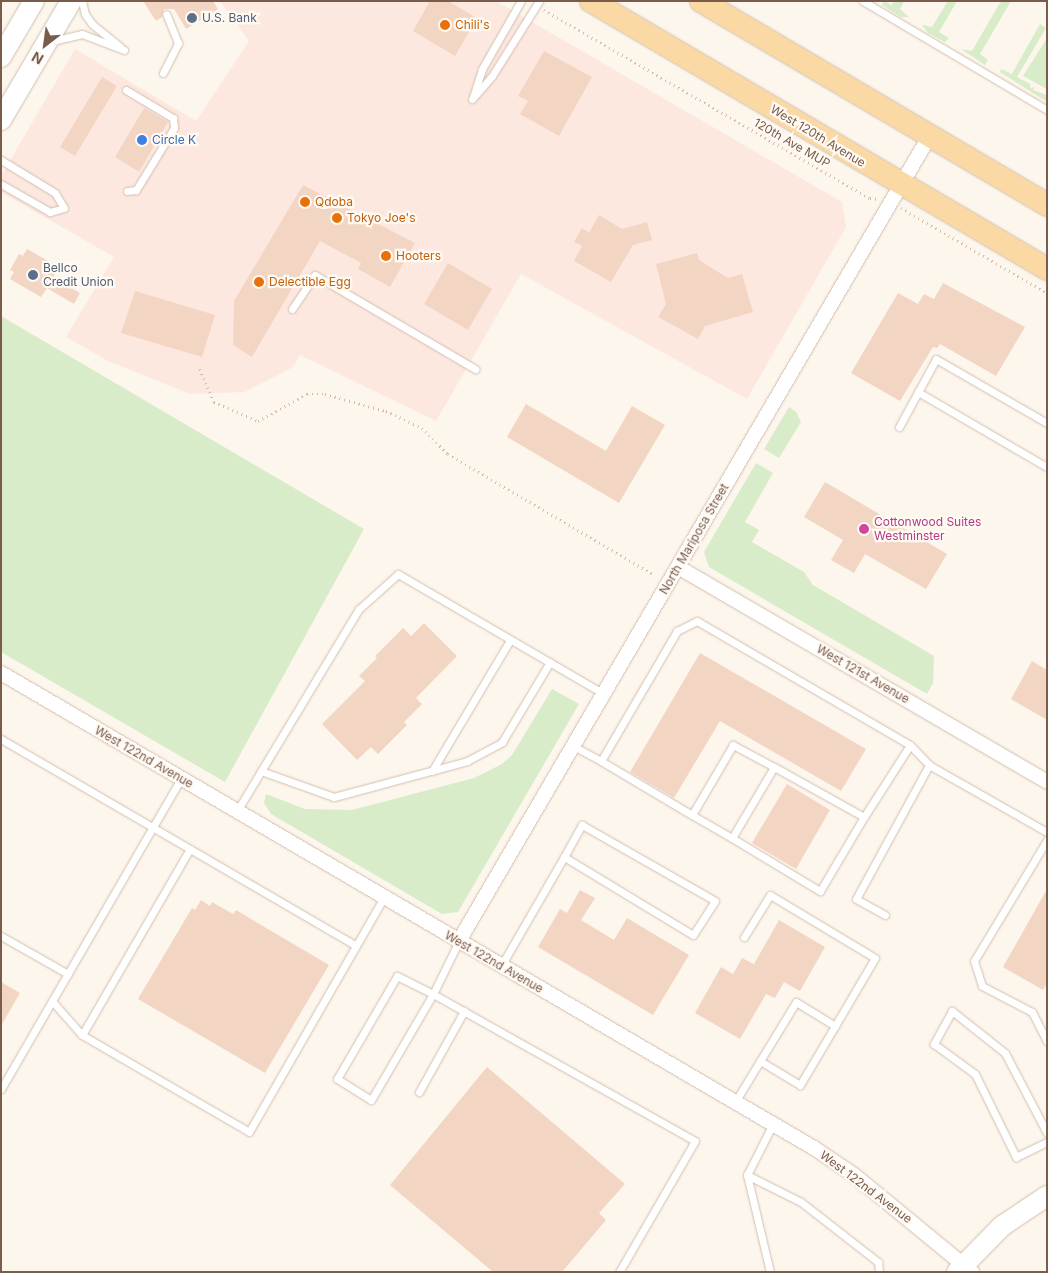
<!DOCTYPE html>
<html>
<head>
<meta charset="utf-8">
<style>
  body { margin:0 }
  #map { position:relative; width:1048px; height:1273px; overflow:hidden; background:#fdf6ec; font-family:Inter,sans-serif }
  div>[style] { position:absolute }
  .commercial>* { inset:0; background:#fde8e0 }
  .green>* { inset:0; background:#d8ecc9 }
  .building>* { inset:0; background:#f3d5c3 }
  .path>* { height:2.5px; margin-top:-1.25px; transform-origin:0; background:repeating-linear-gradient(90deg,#d9b8a5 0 1px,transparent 0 5px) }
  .roads { filter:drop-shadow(0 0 1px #d1beb0) drop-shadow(0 0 1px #d1beb0) }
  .lane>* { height:7px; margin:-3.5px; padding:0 3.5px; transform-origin:3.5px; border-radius:3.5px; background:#fff }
  .street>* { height:14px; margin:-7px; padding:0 7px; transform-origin:7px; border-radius:7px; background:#fff }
  .secondary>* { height:20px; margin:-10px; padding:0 10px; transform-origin:10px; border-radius:10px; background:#fff }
  .primary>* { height:22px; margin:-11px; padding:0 11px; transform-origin:11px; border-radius:11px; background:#fbd9a5 }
  .dots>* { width:14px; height:14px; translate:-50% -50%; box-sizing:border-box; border:2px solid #fffaf3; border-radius:50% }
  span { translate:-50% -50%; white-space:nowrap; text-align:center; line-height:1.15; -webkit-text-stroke:4.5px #fffaf3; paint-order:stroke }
  .service-label { font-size:12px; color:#4e5e75 }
  .left { translate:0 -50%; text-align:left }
  .food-label { font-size:12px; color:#c56008 }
  .street-label { font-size:12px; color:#7a5c4d }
  .shop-label { font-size:12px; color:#366cbe }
  .hotel-label { font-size:12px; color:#b23c85 }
  .frame { position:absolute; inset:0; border:2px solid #7a5c4d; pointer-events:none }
  .north { position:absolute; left:20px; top:20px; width:50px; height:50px; -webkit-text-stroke:4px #fffaf3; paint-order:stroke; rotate:210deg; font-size:14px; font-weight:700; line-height:20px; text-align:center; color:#7a5c4d }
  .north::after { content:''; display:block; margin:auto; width:18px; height:22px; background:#7a5c4d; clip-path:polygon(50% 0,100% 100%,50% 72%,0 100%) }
</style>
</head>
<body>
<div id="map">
  <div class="commercial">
    <i style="clip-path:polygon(220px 1px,496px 1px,842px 202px,846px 227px,747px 399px,521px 274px,436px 421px,300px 355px,293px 367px,245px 392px,190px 394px,108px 361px,66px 337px,114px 257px,1px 192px,1px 176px,75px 49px,196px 121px,249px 41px)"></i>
  </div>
  <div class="green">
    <i style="clip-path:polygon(884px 1px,892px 5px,894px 1px,904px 1px,900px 9px,909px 17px,901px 17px,882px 5px)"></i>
    <i style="clip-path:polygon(948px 1px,957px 1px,939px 32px,949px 38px,945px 42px,928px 33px,922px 25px,932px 27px)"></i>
    <i style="clip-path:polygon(1001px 1px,1011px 1px,980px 54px,988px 60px,985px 65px,961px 49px,972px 51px)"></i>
    <i style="clip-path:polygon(1040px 24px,1046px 28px,1017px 77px,1030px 84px,1030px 88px,1035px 87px,1033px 90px,1047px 95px,1047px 102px,1000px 72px,1001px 69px,1012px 74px)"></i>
    <i style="clip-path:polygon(1047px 38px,1047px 89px,1023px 76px)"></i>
    <i style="clip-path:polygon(1px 316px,364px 529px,225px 782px,1px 652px)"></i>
    <i style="clip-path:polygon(789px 407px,796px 412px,801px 422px,779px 458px,764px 449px)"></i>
    <i style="clip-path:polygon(756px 463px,773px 473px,745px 522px,759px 530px,752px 542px,804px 572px,813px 585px,934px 656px,933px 683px,927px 694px,709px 567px,704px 552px)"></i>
    <i style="clip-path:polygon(552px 689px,579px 704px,458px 912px,442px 914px,271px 814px,264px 803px,266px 794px,305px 809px,352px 810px,474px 778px,502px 764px,512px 755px)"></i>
  </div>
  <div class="building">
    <i style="clip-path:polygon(143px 1px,213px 1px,218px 9px,186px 29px,174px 9px,164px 9px,162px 17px,156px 21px)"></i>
    <i style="clip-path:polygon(430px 1px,448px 1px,477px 18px,455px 56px,413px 31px)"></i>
    <i style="clip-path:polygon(544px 51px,592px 77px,559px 136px,520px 114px,528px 101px,518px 96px)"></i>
    <i style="clip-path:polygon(102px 77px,117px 86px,75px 156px,60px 147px)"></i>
    <i style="clip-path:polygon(144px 108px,168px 122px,139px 172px,115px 157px)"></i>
    <i style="clip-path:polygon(303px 185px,415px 243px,390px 287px,358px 269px,361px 263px,320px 241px,252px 357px,233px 345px,234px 301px)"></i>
    <i style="clip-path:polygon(599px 215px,622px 229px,647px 222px,652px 240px,633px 245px,611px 282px,574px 261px,582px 246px,574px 242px,582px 228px,589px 233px)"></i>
    <i style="clip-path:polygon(27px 249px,59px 267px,53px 277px,80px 293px,74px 304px,47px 288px,41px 297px,10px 279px,14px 272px,10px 270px,19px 254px,23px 256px)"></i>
    <i style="clip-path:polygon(697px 253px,699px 260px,728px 278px,742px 274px,753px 312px,705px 326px,698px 339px,658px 317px,666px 304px,656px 264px)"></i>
    <i style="clip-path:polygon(448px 263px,492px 289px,468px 330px,424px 304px)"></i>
    <i style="clip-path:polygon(943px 283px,1025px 327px,996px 376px,940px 344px,937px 348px,933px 347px,900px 401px,851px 373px,898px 293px,918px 304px,924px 294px,934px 299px)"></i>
    <i style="clip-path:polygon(135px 291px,215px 315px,202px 357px,121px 333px)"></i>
    <i style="clip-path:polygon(526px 404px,606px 451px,632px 406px,665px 425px,619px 503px,507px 437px)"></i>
    <i style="clip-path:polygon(825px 482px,947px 554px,926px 589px,865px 554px,854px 573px,831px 560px,843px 540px,804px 517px)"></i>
    <i style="clip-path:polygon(424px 623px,457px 656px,416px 698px,422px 704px,404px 722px,407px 725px,378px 754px,371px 747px,357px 760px,322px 724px,365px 681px,359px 676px,377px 658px,375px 656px,403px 628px,411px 636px)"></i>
    <i style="clip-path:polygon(700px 653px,866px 749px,841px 791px,720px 721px,674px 798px,630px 772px)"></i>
    <i style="clip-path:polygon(1032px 661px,1047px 670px,1047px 720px,1011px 699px)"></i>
    <i style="clip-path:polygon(787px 784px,830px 810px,796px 869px,752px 843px)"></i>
    <i style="clip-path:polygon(1047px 889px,1047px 983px,1043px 990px,1003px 967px)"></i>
    <i style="clip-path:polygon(580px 890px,595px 898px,581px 920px,614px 940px,627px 918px,689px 955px,653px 1015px,538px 947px,560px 909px,567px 913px)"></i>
    <i style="clip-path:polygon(201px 900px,210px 906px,212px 902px,233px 914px,236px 910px,329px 965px,265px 1073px,138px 999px,192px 908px,195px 910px)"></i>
    <i style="clip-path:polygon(779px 920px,825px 947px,800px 991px,784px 982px,775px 998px,766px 994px,740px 1039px,695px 1013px,721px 967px,733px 974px,742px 958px,754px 964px)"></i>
    <i style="clip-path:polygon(1px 982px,20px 993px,1px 1026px)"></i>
    <i style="clip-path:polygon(487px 1067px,625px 1184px,599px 1213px,606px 1220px,562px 1272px,493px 1272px,390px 1185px)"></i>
  </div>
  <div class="path">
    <i style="left:544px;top:10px;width:376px;rotate:30deg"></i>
    <i style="left:870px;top:198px;width:8px;rotate:7deg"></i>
    <i style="left:901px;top:208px;width:169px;rotate:30.2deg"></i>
    <i style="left:200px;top:369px;width:36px;rotate:67deg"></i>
    <i style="left:214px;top:402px;width:48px;rotate:23.4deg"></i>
    <i style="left:258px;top:421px;width:56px;rotate:-28.9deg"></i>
    <i style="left:307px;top:394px;width:18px"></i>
    <i style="left:325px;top:394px;width:63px;rotate:15.6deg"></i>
    <i style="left:386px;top:411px;width:40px;rotate:25deg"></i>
    <i style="left:422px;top:428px;width:37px;rotate:45deg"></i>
    <i style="left:448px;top:454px;width:239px;rotate:30.4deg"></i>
  </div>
  <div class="roads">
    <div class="lane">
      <i style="left:82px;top:1px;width:13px;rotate:77deg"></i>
      <i style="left:85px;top:14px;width:12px;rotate:55deg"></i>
      <i style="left:92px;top:24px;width:36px;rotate:39deg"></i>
      <i style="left:863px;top:1px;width:214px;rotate:30.6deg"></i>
      <i style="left:52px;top:41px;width:31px;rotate:-13deg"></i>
      <i style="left:82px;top:34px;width:45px;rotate:20.9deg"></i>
      <i style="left:163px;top:73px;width:34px;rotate:-63deg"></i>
      <i style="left:178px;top:43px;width:31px;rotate:-112deg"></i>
      <i style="left:126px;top:90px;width:55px;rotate:30.8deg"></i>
      <i style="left:173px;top:118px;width:10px;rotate:84deg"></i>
      <i style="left:174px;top:128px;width:73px;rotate:121.5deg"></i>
      <i style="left:136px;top:190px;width:9px;rotate:174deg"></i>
      <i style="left:473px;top:97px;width:29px;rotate:-72deg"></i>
      <i style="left:482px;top:69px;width:78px;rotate:-60.2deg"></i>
      <i style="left:472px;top:99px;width:30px;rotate:-49deg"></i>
      <i style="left:492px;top:76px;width:89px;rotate:-57.9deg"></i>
      <i style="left:1px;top:160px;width:63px;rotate:31.4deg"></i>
      <i style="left:55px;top:193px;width:17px;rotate:59deg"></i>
      <i style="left:64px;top:208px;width:15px;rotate:164deg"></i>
      <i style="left:50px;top:212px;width:56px;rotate:-150.3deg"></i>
      <i style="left:292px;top:309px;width:41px;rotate:-55.9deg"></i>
      <i style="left:315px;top:275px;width:186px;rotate:30.4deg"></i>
      <i style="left:918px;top:392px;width:149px;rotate:30.2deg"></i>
      <i style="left:899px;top:427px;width:77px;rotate:-61.4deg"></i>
      <i style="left:936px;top:359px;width:128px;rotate:30deg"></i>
      <i style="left:1px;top:739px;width:411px;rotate:30.2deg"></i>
      <i style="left:573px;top:746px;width:32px;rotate:28deg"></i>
      <i style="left:601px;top:761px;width:151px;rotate:-59.7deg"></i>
      <i style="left:677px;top:631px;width:22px;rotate:-27deg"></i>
      <i style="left:697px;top:621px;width:246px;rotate:30.2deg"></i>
      <i style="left:910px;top:745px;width:28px;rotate:46deg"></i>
      <i style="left:601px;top:761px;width:106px;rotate:30.7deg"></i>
      <i style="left:692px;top:815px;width:46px;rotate:29.9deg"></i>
      <i style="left:732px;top:838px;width:82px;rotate:-59.4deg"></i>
      <i style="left:774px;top:767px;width:47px;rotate:-151.8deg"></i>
      <i style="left:733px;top:745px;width:81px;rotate:120.4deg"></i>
      <i style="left:261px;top:771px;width:77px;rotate:19.6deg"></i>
      <i style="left:334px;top:797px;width:138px;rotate:-15.1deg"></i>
      <i style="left:467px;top:761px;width:40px;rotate:-28deg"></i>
      <i style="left:502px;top:742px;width:93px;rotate:-59deg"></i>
      <i style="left:432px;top:771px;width:152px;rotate:-59.2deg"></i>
      <i style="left:237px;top:811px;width:236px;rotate:-58.9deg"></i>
      <i style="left:359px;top:609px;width:52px;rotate:-41.9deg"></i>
      <i style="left:398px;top:574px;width:238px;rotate:30.2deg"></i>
      <i style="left:864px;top:817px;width:85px;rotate:-57.4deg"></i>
      <i style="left:732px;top:838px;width:103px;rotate:31.1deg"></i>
      <i style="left:820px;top:891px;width:86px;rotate:-59.3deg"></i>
      <i style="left:864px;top:817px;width:103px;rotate:-150.9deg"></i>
      <i style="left:1047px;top:840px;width:141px;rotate:121.1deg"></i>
      <i style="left:974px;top:961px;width:26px;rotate:72deg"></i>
      <i style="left:982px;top:986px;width:56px;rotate:27.5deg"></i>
      <i style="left:1032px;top:1012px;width:33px;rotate:63deg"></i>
      <i style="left:885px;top:915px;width:33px;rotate:-151deg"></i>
      <i style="left:856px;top:899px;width:153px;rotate:-61.4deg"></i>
      <i style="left:929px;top:765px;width:136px;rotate:29.6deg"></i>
      <i style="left:1px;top:936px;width:77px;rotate:29.6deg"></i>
      <i style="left:744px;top:937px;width:49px;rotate:-58.2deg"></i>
      <i style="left:770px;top:895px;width:122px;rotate:31deg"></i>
      <i style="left:875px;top:958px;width:79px;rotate:120.5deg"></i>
      <i style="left:459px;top:941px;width:59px;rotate:116.1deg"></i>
      <i style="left:433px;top:994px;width:123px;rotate:120.3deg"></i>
      <i style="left:371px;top:1100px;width:40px;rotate:-148deg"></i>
      <i style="left:337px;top:1079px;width:119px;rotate:-59.8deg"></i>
      <i style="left:397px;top:976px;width:40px;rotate:26.6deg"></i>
      <i style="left:433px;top:994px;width:300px;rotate:29.3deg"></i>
      <i style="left:695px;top:1141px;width:151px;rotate:120.1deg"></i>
      <i style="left:501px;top:966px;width:126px;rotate:-60deg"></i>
      <i style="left:564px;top:857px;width:37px;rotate:-61deg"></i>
      <i style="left:582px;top:825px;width:153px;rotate:29.7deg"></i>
      <i style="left:715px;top:901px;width:40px;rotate:122.9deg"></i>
      <i style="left:693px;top:935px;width:151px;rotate:-148.8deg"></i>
      <i style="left:52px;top:1001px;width:45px;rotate:48.6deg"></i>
      <i style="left:82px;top:1035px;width:193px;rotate:30.1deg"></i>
      <i style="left:249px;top:1132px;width:271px;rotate:-60.1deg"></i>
      <i style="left:82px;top:1035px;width:215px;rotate:-59.9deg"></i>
      <i style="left:1px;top:1089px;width:359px;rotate:-59.9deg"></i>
      <i style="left:419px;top:1092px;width:93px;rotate:-60.9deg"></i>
      <i style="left:735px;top:1102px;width:117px;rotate:-58.6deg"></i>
      <i style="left:796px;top:1002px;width:46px;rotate:31.6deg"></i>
      <i style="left:835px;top:1026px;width:69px;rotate:120.7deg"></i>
      <i style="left:800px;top:1085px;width:47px;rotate:-149deg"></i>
      <i style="left:1047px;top:1133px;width:90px;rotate:-117.7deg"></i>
      <i style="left:1005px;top:1053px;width:68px;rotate:-141.6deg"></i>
      <i style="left:952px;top:1011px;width:38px;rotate:119deg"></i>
      <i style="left:934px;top:1044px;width:51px;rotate:36.2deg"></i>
      <i style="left:975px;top:1074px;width:93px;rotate:63.7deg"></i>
      <i style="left:1016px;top:1157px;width:34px;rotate:-26deg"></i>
      <i style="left:747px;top:1175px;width:60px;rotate:26.6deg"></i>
      <i style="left:801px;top:1202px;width:98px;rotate:37.9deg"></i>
      <i style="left:878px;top:1262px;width:10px;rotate:84deg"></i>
      <i style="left:770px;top:1272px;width:100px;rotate:-103.3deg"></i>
      <i style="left:747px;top:1175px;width:57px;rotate:-63deg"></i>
    </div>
    <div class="street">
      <i style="left:678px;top:567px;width:427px;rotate:30.2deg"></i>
      <i style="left:1px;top:673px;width:942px;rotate:30.3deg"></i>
      <i style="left:814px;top:1148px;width:48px;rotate:34deg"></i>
      <i style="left:854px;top:1175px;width:153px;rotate:39.4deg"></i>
      <i style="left:459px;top:941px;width:931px;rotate:-59.69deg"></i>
    </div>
    <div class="secondary">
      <i style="left:1px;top:57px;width:65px;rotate:-59.5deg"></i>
      <i style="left:1px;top:120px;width:138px;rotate:-59.5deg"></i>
      <i style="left:957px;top:1272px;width:64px;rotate:-45.6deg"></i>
      <i style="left:1002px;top:1226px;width:54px;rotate:-33.7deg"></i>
    </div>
    <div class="primary">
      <i style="left:591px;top:1px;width:529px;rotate:30.44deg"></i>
      <i style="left:701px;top:1px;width:402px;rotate:30.5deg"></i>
    </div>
  </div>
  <div class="dots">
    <i style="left:192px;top:18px;background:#5c6f8a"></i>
    <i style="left:445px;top:25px;background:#e8710a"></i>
    <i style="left:142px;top:140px;background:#3f7fe0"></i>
    <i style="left:305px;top:202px;background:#e8710a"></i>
    <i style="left:337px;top:218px;background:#e8710a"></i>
    <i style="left:386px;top:256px;background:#e8710a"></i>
    <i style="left:33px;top:275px;background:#5c6f8a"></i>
    <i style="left:259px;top:282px;background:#e8710a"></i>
    <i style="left:864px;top:529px;background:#d1479c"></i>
  </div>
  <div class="service-label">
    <span class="left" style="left:202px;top:18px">U.S. Bank</span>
    <span class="left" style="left:43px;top:275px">Bellco<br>Credit Union</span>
  </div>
  <div class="food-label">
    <span class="left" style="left:455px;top:25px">Chili's</span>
    <span class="left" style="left:315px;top:202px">Qdoba</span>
    <span class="left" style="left:347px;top:218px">Tokyo Joe's</span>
    <span class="left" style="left:396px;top:256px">Hooters</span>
    <span class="left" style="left:269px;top:282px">Delectible Egg</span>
  </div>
  <div class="street-label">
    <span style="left:818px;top:136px;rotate:31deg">West 120th Avenue</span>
    <span style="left:792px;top:143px;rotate:30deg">120th Ave MUP</span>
    <span style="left:694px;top:539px;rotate:-60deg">North Mariposa Street</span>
    <span style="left:863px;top:674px;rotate:30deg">West 121st Avenue</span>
    <span style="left:144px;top:757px;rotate:30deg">West 122nd Avenue</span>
    <span style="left:494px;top:962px;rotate:30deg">West 122nd Avenue</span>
    <span style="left:866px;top:1187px;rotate:37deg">West 122nd Avenue</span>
  </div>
  <div class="shop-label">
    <span class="left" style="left:152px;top:140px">Circle K</span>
  </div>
  <div class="hotel-label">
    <span class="left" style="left:874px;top:529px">Cottonwood Suites<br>Westminster</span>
  </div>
  <div class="frame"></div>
  <div class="north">N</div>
</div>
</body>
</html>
